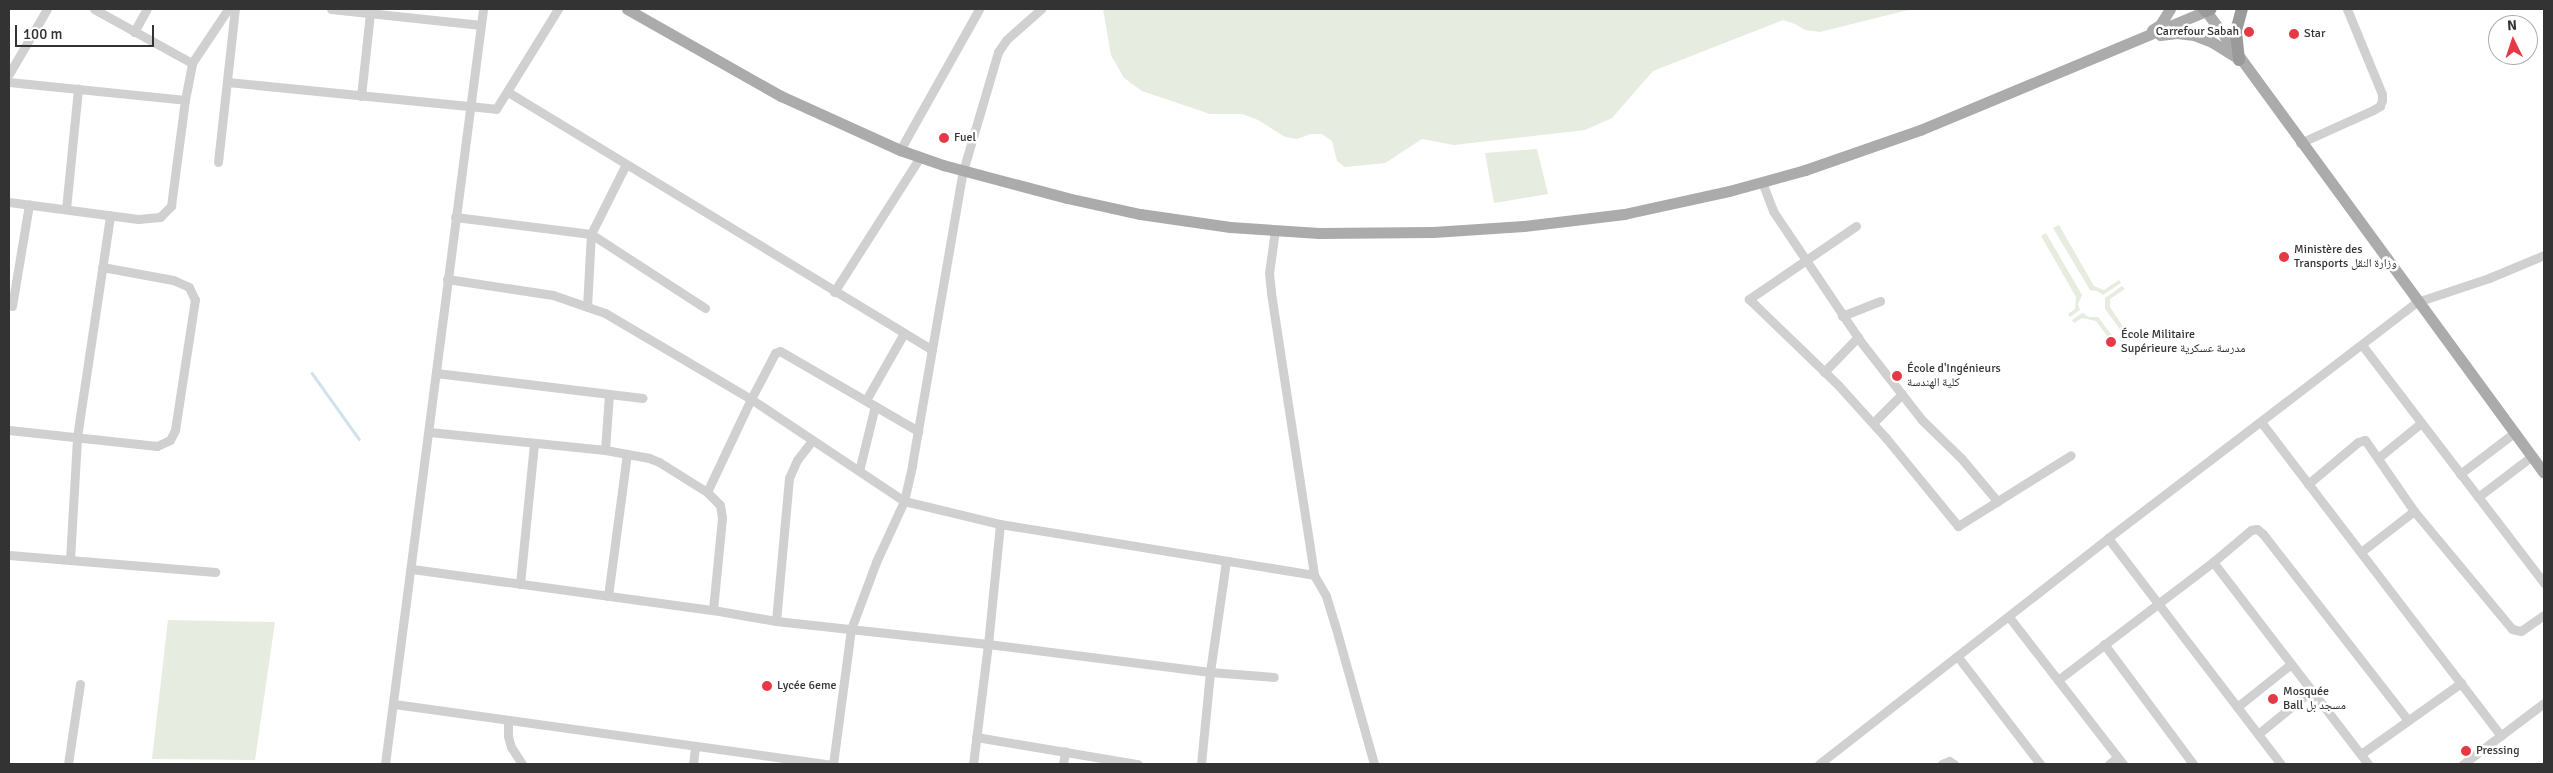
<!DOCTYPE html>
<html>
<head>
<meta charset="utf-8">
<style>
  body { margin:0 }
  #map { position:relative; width:2553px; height:773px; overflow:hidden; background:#fff; font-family:Signika,"Noto Naskh Arabic",sans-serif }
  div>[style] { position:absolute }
  .green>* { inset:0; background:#e6ecdf }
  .stream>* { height:2.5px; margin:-1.25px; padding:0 1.25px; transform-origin:1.25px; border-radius:1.25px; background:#cfe2ee }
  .minor>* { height:9px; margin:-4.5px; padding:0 4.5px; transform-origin:4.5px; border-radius:4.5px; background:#d0d0d0 }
  .major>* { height:11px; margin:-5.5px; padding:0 5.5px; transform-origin:5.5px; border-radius:5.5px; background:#ababab }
  .highway>* { height:12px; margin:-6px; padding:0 6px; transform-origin:6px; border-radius:6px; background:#9a9a9a }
  .dots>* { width:14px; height:14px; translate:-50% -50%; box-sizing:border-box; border:2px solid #fff; border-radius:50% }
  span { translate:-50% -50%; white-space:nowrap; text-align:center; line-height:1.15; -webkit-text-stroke:5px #fff; paint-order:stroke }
  .poi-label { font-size:12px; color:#333 }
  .right { translate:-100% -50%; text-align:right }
  .left { translate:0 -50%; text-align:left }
  .frame { position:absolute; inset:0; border:10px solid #333; pointer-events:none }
  .north { position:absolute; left:2488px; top:15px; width:50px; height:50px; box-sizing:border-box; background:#fff; border:1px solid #adadad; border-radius:50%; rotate:356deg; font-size:14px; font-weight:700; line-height:20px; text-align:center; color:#333 }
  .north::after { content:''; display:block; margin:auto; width:18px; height:22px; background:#e63946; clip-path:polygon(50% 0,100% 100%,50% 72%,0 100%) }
  .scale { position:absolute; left:15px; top:25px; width:139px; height:22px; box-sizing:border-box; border:2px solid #333; border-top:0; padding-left:6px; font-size:15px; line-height:18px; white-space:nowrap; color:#333; -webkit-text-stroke:4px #fff; paint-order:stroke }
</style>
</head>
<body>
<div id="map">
  <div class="green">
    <i style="clip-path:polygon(1103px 9px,1912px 9px,1820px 32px,1805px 30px,1795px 24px,1783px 20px,1653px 71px,1612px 118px,1585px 130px,1454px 145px,1422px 139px,1385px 163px,1345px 167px,1337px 161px,1332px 141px,1322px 134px,1311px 134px,1297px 139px,1285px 137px,1258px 120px,1242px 114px,1210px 114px,1142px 91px,1124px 78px,1111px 55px)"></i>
    <i style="clip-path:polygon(1537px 149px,1548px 194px,1494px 203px,1485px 153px)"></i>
    <i style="clip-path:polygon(2059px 225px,2094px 286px,2104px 290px,2119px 280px,2121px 283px,2103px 295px,2097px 291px,2090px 290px,2053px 228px)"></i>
    <i style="clip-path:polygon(2046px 233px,2082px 295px,2078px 304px,2080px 310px,2070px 317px,2068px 314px,2075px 309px,2076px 297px,2041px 236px)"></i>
    <i style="clip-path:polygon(2122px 286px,2125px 289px,2110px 299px,2110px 307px,2130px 337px,2127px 339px,2105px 309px,2105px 298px)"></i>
    <i style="clip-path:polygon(2082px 313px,2089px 317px,2098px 317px,2119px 345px,2115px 347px,2096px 321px,2082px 318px,2074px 323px,2072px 320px)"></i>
    <i style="clip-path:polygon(168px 620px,275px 622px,255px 760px,152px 759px)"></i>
  </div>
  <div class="stream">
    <i style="left:312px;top:373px;width:81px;rotate:54.5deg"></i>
  </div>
  <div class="minor">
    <i style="left:94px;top:9px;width:112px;rotate:28.9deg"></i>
    <i style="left:331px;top:9px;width:151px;rotate:6.1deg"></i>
    <i style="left:134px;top:32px;width:26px;rotate:-61deg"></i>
    <i style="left:9px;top:74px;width:75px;rotate:-59.7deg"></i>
    <i style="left:9px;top:82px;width:177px;rotate:5.8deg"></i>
    <i style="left:185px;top:100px;width:38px;rotate:-79deg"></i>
    <i style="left:192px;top:63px;width:65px;rotate:-56.3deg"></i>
    <i style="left:227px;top:82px;width:270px;rotate:5.7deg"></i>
    <i style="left:496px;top:109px;width:118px;rotate:-58.2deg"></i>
    <i style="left:508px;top:92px;width:496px;rotate:31.3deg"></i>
    <i style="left:361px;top:96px;width:83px;rotate:-83.8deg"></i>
    <i style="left:2300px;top:143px;width:80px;rotate:-24.3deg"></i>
    <i style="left:2373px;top:110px;width:8px;rotate:-30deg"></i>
    <i style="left:2380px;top:106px;width:6px;rotate:-72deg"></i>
    <i style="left:2382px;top:100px;width:6px;rotate:-90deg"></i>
    <i style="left:2382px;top:94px;width:92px;rotate:-112.4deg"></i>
    <i style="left:900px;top:150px;width:162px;rotate:-60.7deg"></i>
    <i style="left:218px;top:162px;width:154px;rotate:-83.7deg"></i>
    <i style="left:1762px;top:182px;width:31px;rotate:69deg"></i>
    <i style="left:1773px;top:211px;width:158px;rotate:56.1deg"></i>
    <i style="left:1861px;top:342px;width:99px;rotate:52deg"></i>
    <i style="left:1922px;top:420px;width:54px;rotate:44.3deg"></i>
    <i style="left:1961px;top:458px;width:57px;rotate:49.9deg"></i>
    <i style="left:9px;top:202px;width:130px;rotate:7.5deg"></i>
    <i style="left:138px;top:219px;width:22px;rotate:-5deg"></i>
    <i style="left:160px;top:217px;width:16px;rotate:-45deg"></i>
    <i style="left:171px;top:206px;width:107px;rotate:-82.5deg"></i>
    <i style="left:66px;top:209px;width:121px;rotate:-84.3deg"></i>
    <i style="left:455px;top:217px;width:137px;rotate:7.1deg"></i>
    <i style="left:591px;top:234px;width:136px;rotate:33deg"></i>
    <i style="left:1856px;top:226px;width:130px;rotate:145.7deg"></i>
    <i style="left:1749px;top:299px;width:125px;rotate:44deg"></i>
    <i style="left:1839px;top:386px;width:70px;rotate:47.9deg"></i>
    <i style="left:1886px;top:438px;width:114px;rotate:50.7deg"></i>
    <i style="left:1958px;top:526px;width:133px;rotate:-32.1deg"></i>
    <i style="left:1275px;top:230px;width:43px;rotate:97.9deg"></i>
    <i style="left:1269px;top:273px;width:20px;rotate:84deg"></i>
    <i style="left:1271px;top:293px;width:285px;rotate:81.3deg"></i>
    <i style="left:1314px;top:575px;width:24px;rotate:60deg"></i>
    <i style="left:1326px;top:596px;width:30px;rotate:73deg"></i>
    <i style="left:1335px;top:625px;width:144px;rotate:74.3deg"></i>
    <i style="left:447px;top:279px;width:107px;rotate:8.6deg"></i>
    <i style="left:553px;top:295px;width:55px;rotate:19.1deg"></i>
    <i style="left:605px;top:313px;width:169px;rotate:30.5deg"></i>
    <i style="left:751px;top:399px;width:184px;rotate:33.7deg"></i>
    <i style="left:904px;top:501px;width:99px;rotate:13.5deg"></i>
    <i style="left:1000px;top:524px;width:318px;rotate:9.2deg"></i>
    <i style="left:834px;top:292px;width:160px;rotate:-57.5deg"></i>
    <i style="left:12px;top:306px;width:103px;rotate:-80.5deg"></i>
    <i style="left:587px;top:307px;width:73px;rotate:-86.9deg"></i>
    <i style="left:591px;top:234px;width:78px;rotate:-63.4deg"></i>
    <i style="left:1842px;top:316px;width:41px;rotate:-21.5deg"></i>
    <i style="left:2362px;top:345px;width:300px;rotate:52.6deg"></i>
    <i style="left:1824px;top:372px;width:49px;rotate:-45.8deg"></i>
    <i style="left:436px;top:373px;width:208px;rotate:6.9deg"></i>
    <i style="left:866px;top:400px;width:77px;rotate:-60.4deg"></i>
    <i style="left:2261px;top:422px;width:395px;rotate:52.6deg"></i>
    <i style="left:1873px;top:423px;width:41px;rotate:-45deg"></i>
    <i style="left:9px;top:430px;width:149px;rotate:6.2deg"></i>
    <i style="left:157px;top:446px;width:14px;rotate:-25deg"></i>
    <i style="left:170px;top:440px;width:11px;rotate:-63deg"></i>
    <i style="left:175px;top:430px;width:132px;rotate:-81.3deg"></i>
    <i style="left:195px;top:300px;width:14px;rotate:-115deg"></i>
    <i style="left:189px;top:287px;width:17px;rotate:-156deg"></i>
    <i style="left:173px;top:280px;width:72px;rotate:-169.6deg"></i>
    <i style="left:430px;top:432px;width:176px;rotate:5.9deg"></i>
    <i style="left:605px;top:450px;width:45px;rotate:10.3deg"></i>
    <i style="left:649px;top:458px;width:11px;rotate:22deg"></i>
    <i style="left:659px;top:462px;width:57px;rotate:32deg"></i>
    <i style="left:707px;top:492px;width:18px;rotate:45deg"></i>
    <i style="left:720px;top:505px;width:13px;rotate:81deg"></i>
    <i style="left:722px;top:518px;width:92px;rotate:95.6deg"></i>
    <i style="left:605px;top:450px;width:56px;rotate:-85.9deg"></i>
    <i style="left:2378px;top:458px;width:55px;rotate:-39.1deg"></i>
    <i style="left:859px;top:471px;width:67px;rotate:-76.2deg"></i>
    <i style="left:2460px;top:474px;width:68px;rotate:-37.2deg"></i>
    <i style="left:2308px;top:484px;width:65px;rotate:-40deg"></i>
    <i style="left:2358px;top:442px;width:7px;rotate:-16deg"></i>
    <i style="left:2365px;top:440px;width:86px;rotate:55.4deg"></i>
    <i style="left:2414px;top:511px;width:153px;rotate:50.3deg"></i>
    <i style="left:2512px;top:629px;width:9px;rotate:13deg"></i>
    <i style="left:2521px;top:631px;width:28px;rotate:-35deg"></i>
    <i style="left:707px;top:492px;width:103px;rotate:-64.7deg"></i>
    <i style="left:751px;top:399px;width:52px;rotate:-62.4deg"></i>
    <i style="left:775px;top:353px;width:5px;rotate:-22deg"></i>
    <i style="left:780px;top:351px;width:160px;rotate:30.1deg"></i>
    <i style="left:2478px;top:497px;width:68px;rotate:-37.2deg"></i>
    <i style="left:1000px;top:524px;width:121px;rotate:95.7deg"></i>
    <i style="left:988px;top:644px;width:224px;rotate:7.2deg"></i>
    <i style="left:1210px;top:672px;width:64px;rotate:4.5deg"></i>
    <i style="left:2108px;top:538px;width:285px;rotate:52.6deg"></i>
    <i style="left:2361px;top:552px;width:67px;rotate:-37.7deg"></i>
    <i style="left:9px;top:555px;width:207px;rotate:4.7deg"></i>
    <i style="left:70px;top:560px;width:123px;rotate:-86.7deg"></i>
    <i style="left:77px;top:437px;width:224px;rotate:-81.5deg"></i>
    <i style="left:2213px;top:562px;width:255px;rotate:52.5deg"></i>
    <i style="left:412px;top:569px;width:304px;rotate:7.8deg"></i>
    <i style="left:713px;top:610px;width:64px;rotate:9.9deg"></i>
    <i style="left:776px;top:621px;width:213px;rotate:6.2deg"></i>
    <i style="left:988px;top:644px;width:121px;rotate:97.1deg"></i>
    <i style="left:520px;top:584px;width:142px;rotate:-84.3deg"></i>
    <i style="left:608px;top:596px;width:143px;rotate:-82.4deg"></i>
    <i style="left:2009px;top:617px;width:186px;rotate:52.2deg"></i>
    <i style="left:776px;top:621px;width:144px;rotate:-84.8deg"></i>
    <i style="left:789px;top:478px;width:20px;rotate:-66deg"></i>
    <i style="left:797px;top:460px;width:24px;rotate:-52deg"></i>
    <i style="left:2104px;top:644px;width:149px;rotate:53.4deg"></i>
    <i style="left:1958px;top:657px;width:135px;rotate:52.5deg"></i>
    <i style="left:2058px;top:680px;width:195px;rotate:-37.3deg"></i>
    <i style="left:2213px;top:562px;width:50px;rotate:-40.1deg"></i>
    <i style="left:2251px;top:530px;width:6px;rotate:-9deg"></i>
    <i style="left:2257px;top:529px;width:8px;rotate:40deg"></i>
    <i style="left:2263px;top:534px;width:236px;rotate:52.1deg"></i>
    <i style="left:394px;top:704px;width:439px;rotate:7.9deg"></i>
    <i style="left:2237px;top:707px;width:69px;rotate:-38.5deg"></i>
    <i style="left:508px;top:720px;width:16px;rotate:90deg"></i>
    <i style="left:508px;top:736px;width:11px;rotate:75deg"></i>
    <i style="left:511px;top:747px;width:20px;rotate:57deg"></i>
    <i style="left:2258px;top:734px;width:70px;rotate:-39.2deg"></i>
    <i style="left:976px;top:737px;width:164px;rotate:9.5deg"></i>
    <i style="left:2361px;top:754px;width:123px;rotate:-35.4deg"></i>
    <i style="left:68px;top:764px;width:81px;rotate:-81.5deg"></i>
    <i style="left:385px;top:764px;width:761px;rotate:-82.6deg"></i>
    <i style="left:693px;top:764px;width:17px;rotate:-83deg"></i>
    <i style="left:833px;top:764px;width:136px;rotate:-82.4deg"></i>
    <i style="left:851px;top:629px;width:72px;rotate:-69.5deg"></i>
    <i style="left:876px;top:562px;width:67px;rotate:-65.3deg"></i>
    <i style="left:904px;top:501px;width:37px;rotate:-77deg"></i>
    <i style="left:912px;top:465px;width:298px;rotate:-80.2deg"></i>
    <i style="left:963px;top:171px;width:124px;rotate:-73.6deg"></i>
    <i style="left:998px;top:52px;width:14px;rotate:-56deg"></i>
    <i style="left:1006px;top:40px;width:47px;rotate:-41.5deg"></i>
    <i style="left:1063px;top:764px;width:13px;rotate:-81deg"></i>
    <i style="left:1201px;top:764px;width:92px;rotate:-84.4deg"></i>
    <i style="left:1210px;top:672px;width:112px;rotate:-81.8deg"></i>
    <i style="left:1819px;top:764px;width:367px;rotate:-38deg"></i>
    <i style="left:2108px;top:538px;width:389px;rotate:-37.4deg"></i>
    <i style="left:2417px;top:302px;width:76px;rotate:-18.4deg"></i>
    <i style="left:2489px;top:278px;width:60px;rotate:-22.7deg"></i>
    <i style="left:1942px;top:764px;width:8px;rotate:-23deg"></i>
    <i style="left:1949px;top:761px;width:6px;rotate:31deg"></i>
    <i style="left:2109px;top:764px;width:11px;rotate:-38deg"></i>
    <i style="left:2463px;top:764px;width:101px;rotate:-37deg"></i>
  </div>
  <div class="major">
    <i style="left:627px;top:9px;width:177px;rotate:29.5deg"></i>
    <i style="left:781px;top:96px;width:131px;rotate:24.4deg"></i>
    <i style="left:900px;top:150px;width:46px;rotate:19.2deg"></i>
    <i style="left:943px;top:165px;width:128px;rotate:14.9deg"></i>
    <i style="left:1067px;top:198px;width:75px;rotate:12.4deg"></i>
    <i style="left:1140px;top:214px;width:91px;rotate:8.2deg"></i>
    <i style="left:1230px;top:227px;width:89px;rotate:3.9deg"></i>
    <i style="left:1319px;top:233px;width:114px;rotate:-0.5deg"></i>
    <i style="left:1433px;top:232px;width:91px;rotate:-3.8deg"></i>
    <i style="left:1524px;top:226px;width:101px;rotate:-6.8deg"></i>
    <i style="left:1624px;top:214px;width:107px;rotate:-12.4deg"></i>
    <i style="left:1729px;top:191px;width:79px;rotate:-15.4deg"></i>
    <i style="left:1805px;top:170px;width:122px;rotate:-19.2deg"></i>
    <i style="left:1920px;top:130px;width:310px;rotate:-22.6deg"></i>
    <i style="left:2206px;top:11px;width:572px;rotate:53.81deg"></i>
    <i style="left:2152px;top:30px;width:9px;rotate:-32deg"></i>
    <i style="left:2160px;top:25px;width:19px;rotate:-58deg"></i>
    <i style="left:2160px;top:35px;width:17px;rotate:-7deg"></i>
    <i style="left:2177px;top:33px;width:17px;rotate:7deg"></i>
    <i style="left:2194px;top:35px;width:19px;rotate:21deg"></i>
    <i style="left:2212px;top:42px;width:26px;rotate:32deg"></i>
  </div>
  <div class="highway">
    <i style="left:2204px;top:9px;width:3px;rotate:45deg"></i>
    <i style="left:2206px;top:11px;width:5px;rotate:-22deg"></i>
    <i style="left:2239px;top:60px;width:29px;rotate:-96deg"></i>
    <i style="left:2236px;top:31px;width:23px;rotate:-75deg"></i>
  </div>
  <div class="dots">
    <i style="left:2249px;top:32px;background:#e63946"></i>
    <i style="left:2294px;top:34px;background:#e63946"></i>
    <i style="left:944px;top:138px;background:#e63946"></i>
    <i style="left:2284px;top:257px;background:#e63946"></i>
    <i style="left:2111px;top:342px;background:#e63946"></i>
    <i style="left:1897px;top:376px;background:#e63946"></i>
    <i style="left:767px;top:686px;background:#e63946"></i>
    <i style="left:2273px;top:699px;background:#e63946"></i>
    <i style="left:2466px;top:751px;background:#e63946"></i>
  </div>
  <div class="poi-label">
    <span class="right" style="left:2239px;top:32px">Carrefour Sabah</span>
    <span class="left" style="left:2304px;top:34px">Star</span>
    <span class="left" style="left:954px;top:138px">Fuel</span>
    <span class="left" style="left:2294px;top:257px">Ministère des<br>Transports وزارة النقل</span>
    <span class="left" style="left:2121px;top:342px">École Militaire<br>Supérieure مدرسة عسكرية</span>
    <span class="left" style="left:1907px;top:376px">École d'Ingénieurs<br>كلية الهندسة</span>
    <span class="left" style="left:777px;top:686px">Lycée 6eme</span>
    <span class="left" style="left:2283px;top:699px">Mosquée<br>Ball مسجد بل</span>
    <span class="left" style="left:2476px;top:751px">Pressing</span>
  </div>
  <div class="frame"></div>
  <div class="north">N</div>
  <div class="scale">100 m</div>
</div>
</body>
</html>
